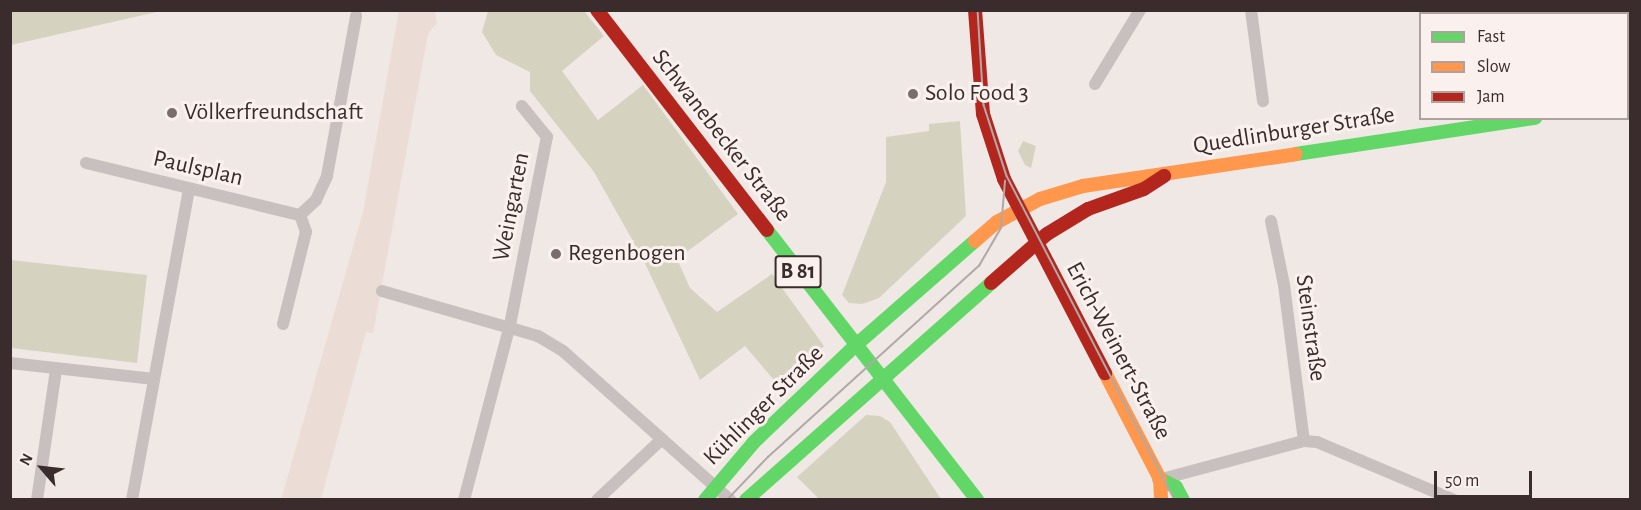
<!DOCTYPE html>
<html>
<head>
<meta charset="utf-8">
<style>
  body { margin:0 }
  #map { position:relative; width:1641px; height:510px; overflow:hidden; background:#efe8e5; font-family:"Alegreya Sans",sans-serif }
  div>[style] { position:absolute }
  .green>* { inset:0; background:#d5d3c0 }
  .plaza>* { inset:0; background:#ecdcd6 }
  .street>* { height:12px; margin:-6px; padding:0 6px; transform-origin:6px; border-radius:6px; background:#c8c0be }
  .fast>* { height:14px; margin:-7px; padding:0 7px; transform-origin:7px; border-radius:7px; background:#63d668 }
  .slow>* { height:14px; margin:-7px; padding:0 7px; transform-origin:7px; border-radius:7px; background:#ff974d }
  .jam>* { height:14px; margin:-7px; padding:0 7px; transform-origin:7px; border-radius:7px; background:#b3261e }
  .tram>* { height:1.5px; margin:-0.75px; padding:0 0.75px; transform-origin:0.75px; border-radius:0.75px; background:#b0a9a8 }
  .dots>* { width:16px; height:16px; translate:-50% -50%; box-sizing:border-box; border:3px solid #faf1ee; border-radius:50% }
  span { translate:-50% -50%; white-space:nowrap; text-align:center; line-height:1.15; -webkit-text-stroke:6px #faf1ee; paint-order:stroke }
  .shield-label span { padding:2px 4px; background:#faf1ee; border:2px solid; border-radius:4px; -webkit-text-stroke-width:0 }
  .shield-label { font-size:22px; color:#3a2c2c; font-weight:700 }
  .poi-label { font-size:24px; color:#3a2c2c }
  .left { translate:0 -50%; text-align:left }
  .street-label { font-size:24px; color:#3a2c2c }
  .frame { position:absolute; inset:0; border:12px solid #3a2c2c; pointer-events:none }
  .legend { position:absolute; left:1419px; top:12px; width:210px; height:108px; box-sizing:border-box; background:#faf1ee; border:2px solid #ada2a0; margin:0; padding:8px 10px; list-style:none; font-size:18px; color:#3a2c2c }
  .legend li { display:flex; align-items:center; gap:12px; height:30px }
  .legend b { width:30px; border:2px solid #ada2a0 }
  .north { position:absolute; left:12px; top:438px; width:60px; height:60px; -webkit-text-stroke:4px #faf1ee; paint-order:stroke; rotate:298deg; font-size:16px; font-weight:700; line-height:24px; text-align:center; color:#3a2c2c }
  .north::after { content:''; display:block; margin:auto; width:21px; height:27px; background:#3a2c2c; clip-path:polygon(50% 0,100% 100%,50% 72%,0 100%) }
  .scale { position:absolute; left:1434px; top:471px; width:98px; height:27px; box-sizing:border-box; border:3px solid #3a2c2c; border-top:0; padding-left:8px; font-size:18px; line-height:21px; white-space:nowrap; color:#3a2c2c; -webkit-text-stroke:4px #faf1ee; paint-order:stroke }
</style>
</head>
<body>
<div id="map">
  <div class="green">
    <i style="clip-path:polygon(11px 10px,161px 10px,161px 11px,11px 45px)"></i>
    <i style="clip-path:polygon(488px 11px,584px 11px,604px 36px,562px 71px,598px 120px,643px 85px,738px 214px,677px 259px,690px 288px,717px 312px,772px 274px,824px 346px,780px 387px,745px 346px,700px 380px,642px 257px,594px 172px,530px 91px,530px 72px,496px 55px,482px 32px)"></i>
    <i style="clip-path:polygon(1571px 11px,1630px 11px,1630px 37px,1628px 42px,1628px 14px)"></i>
    <i style="clip-path:polygon(960px 121px,966px 216px,879px 298px,862px 304px,849px 303px,842px 295px,886px 182px,886px 137px,929px 131px,929px 124px)"></i>
    <i style="clip-path:polygon(1023px 141px,1036px 146px,1031px 168px,1025px 165px,1018px 151px)"></i>
    <i style="clip-path:polygon(11px 260px,147px 275px,137px 363px,11px 348px)"></i>
    <i style="clip-path:polygon(866px 415px,880px 416px,890px 422px,941px 499px,819px 499px,797px 477px)"></i>
  </div>
  <div class="plaza">
    <i style="clip-path:polygon(399px 11px,435px 11px,437px 23px,428px 34px,373px 333px,366px 332px,321px 499px,281px 500px,363px 212px)"></i>
  </div>
  <div class="street">
    <i style="left:1251px;top:10px;width:92px;rotate:82.5deg"></i>
    <i style="left:1517px;top:14px;width:4px;rotate:-90deg"></i>
    <i style="left:1095px;top:84px;width:87px;rotate:-58.7deg"></i>
    <i style="left:86px;top:163px;width:220px;rotate:13.7deg"></i>
    <i style="left:300px;top:215px;width:22px;rotate:-43deg"></i>
    <i style="left:316px;top:200px;width:26px;rotate:-65deg"></i>
    <i style="left:327px;top:176px;width:163px;rotate:-79.7deg"></i>
    <i style="left:1271px;top:221px;width:65px;rotate:78.5deg"></i>
    <i style="left:1284px;top:285px;width:157px;rotate:82.7deg"></i>
    <i style="left:382px;top:291px;width:162px;rotate:16.1deg"></i>
    <i style="left:538px;top:336px;width:29px;rotate:31deg"></i>
    <i style="left:563px;top:351px;width:224px;rotate:41.7deg"></i>
    <i style="left:283px;top:324px;width:95px;rotate:-76deg"></i>
    <i style="left:306px;top:232px;width:18px;rotate:-109deg"></i>
    <i style="left:10px;top:363px;width:145px;rotate:6.3deg"></i>
    <i style="left:1158px;top:480px;width:151px;rotate:-15deg"></i>
    <i style="left:1304px;top:441px;width:13px;rotate:4deg"></i>
    <i style="left:1317px;top:442px;width:149px;rotate:22.9deg"></i>
    <i style="left:37px;top:500px;width:131px;rotate:-81.7deg"></i>
    <i style="left:132px;top:500px;width:316px;rotate:-79.6deg"></i>
    <i style="left:464px;top:500px;width:181px;rotate:-75.3deg"></i>
    <i style="left:510px;top:325px;width:192px;rotate:-78.9deg"></i>
    <i style="left:547px;top:137px;width:40px;rotate:-129deg"></i>
    <i style="left:597px;top:500px;width:89px;rotate:-43.2deg"></i>
  </div>
  <div class="fast">
    <i style="left:1296px;top:154px;width:242px;rotate:-8.6deg"></i>
    <i style="left:767px;top:230px;width:342px;rotate:52.1deg"></i>
    <i style="left:1160px;top:479px;width:18px;rotate:27deg"></i>
    <i style="left:1176px;top:487px;width:15px;rotate:62deg"></i>
    <i style="left:705px;top:500px;width:76px;rotate:-49.8deg"></i>
    <i style="left:754px;top:442px;width:141px;rotate:-43.6deg"></i>
    <i style="left:856px;top:345px;width:158px;rotate:-41.2deg"></i>
    <i style="left:746px;top:500px;width:327px;rotate:-41.5deg"></i>
  </div>
  <div class="slow">
    <i style="left:975px;top:241px;width:29px;rotate:-41deg"></i>
    <i style="left:997px;top:222px;width:49px;rotate:-28.1deg"></i>
    <i style="left:1040px;top:199px;width:45px;rotate:-16.8deg"></i>
    <i style="left:1083px;top:186px;width:215px;rotate:-8.5deg"></i>
    <i style="left:1105px;top:373px;width:119px;rotate:62.6deg"></i>
    <i style="left:1160px;top:479px;width:21px;rotate:87deg"></i>
  </div>
  <div class="jam">
    <i style="left:597px;top:10px;width:278px;rotate:52.3deg"></i>
    <i style="left:975px;top:10px;width:104px;rotate:85.6deg"></i>
    <i style="left:983px;top:114px;width:68px;rotate:72.1deg"></i>
    <i style="left:1004px;top:179px;width:219px;rotate:62.5deg"></i>
    <i style="left:1628px;top:106px;width:2px"></i>
    <i style="left:991px;top:283px;width:74px;rotate:-41.2deg"></i>
    <i style="left:1047px;top:234px;width:48px;rotate:-31.4deg"></i>
    <i style="left:1088px;top:209px;width:59px;rotate:-19.7deg"></i>
    <i style="left:1144px;top:189px;width:24px;rotate:-33deg"></i>
  </div>
  <div class="tram">
    <i style="left:978px;top:10px;width:95px;rotate:86.4deg"></i>
    <i style="left:984px;top:105px;width:75px;rotate:72.1deg"></i>
    <i style="left:1007px;top:176px;width:365px;rotate:62.6deg"></i>
    <i style="left:727px;top:500px;width:59px;rotate:-46.4deg"></i>
    <i style="left:768px;top:457px;width:285px;rotate:-42.2deg"></i>
    <i style="left:979px;top:266px;width:44px;rotate:-59.9deg"></i>
    <i style="left:1001px;top:228px;width:47px;rotate:-85.1deg"></i>
  </div>
  <div class="dots">
    <i style="left:913px;top:94px;background:#796e6d"></i>
    <i style="left:172px;top:113px;background:#796e6d"></i>
    <i style="left:556px;top:254px;background:#796e6d"></i>
  </div>
  <div class="shield-label">
    <span style="left:798px;top:272px">B 81</span>
  </div>
  <div class="poi-label">
    <span class="left" style="left:925px;top:94px">Solo Food 3</span>
    <span class="left" style="left:184px;top:113px">Völkerfreundschaft</span>
    <span class="left" style="left:568px;top:254px">Regenbogen</span>
  </div>
  <div class="street-label">
    <span style="left:1294px;top:131px;rotate:-9deg">Quedlinburger Straße</span>
    <span style="left:721px;top:136px;rotate:52deg">Schwanebecker Straße</span>
    <span style="left:198px;top:169px;rotate:13deg">Paulsplan</span>
    <span style="left:512px;top:207px;rotate:-79deg">Weingarten</span>
    <span style="left:1310px;top:328px;rotate:82deg">Steinstraße</span>
    <span style="left:1118px;top:351px;rotate:62deg">Erich-Weinert-Straße</span>
    <span style="left:764px;top:406px;rotate:-45deg">Kühlinger Straße</span>
  </div>
  <div class="frame"></div>
  <ul class="legend">
  <li><b style="height:8px;background:#63d668"></b>Fast</li>
  <li><b style="height:8px;background:#ff974d"></b>Slow</li>
  <li><b style="height:8px;background:#b3261e"></b>Jam</li>
  </ul>
  <div class="north">N</div>
  <div class="scale">50 m</div>
</div>
</body>
</html>
